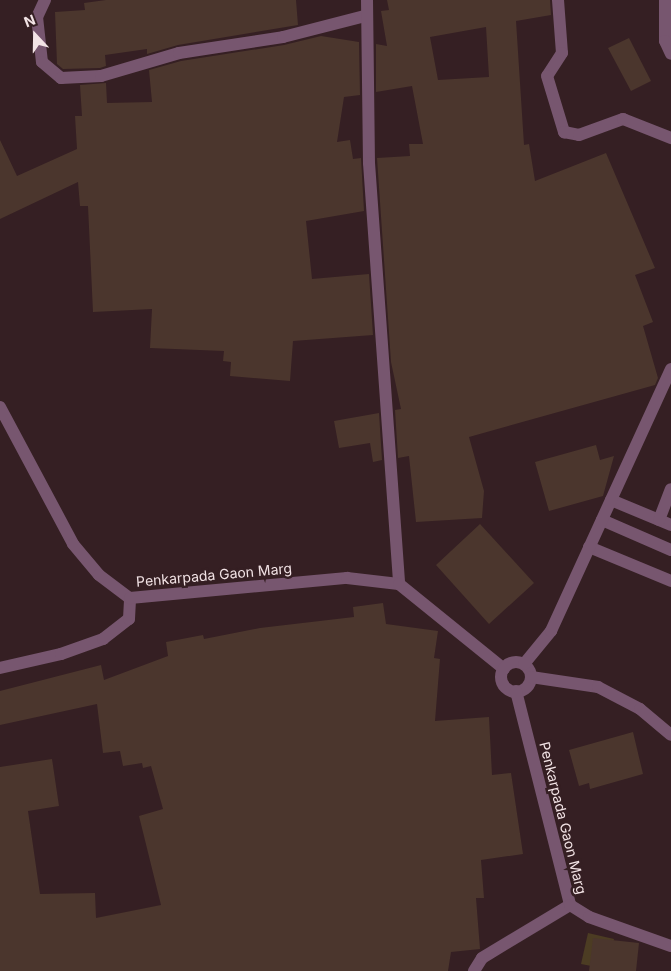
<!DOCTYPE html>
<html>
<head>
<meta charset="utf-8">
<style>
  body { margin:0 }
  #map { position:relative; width:671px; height:971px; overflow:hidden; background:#351f23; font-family:Inter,sans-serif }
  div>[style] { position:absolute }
  .green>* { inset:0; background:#4c3c23 }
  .building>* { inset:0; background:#4b362d }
  .minor>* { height:12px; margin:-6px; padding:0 6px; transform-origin:6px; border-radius:6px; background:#77566f }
  .tertiary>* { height:12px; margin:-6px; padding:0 6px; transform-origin:6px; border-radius:6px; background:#77566f }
  .tertiary>.ring { margin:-6px; padding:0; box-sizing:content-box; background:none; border:12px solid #77566f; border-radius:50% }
  span { translate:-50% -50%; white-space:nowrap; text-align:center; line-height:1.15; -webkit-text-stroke:5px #351f23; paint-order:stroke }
  .street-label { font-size:14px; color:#f2e3e5 }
  .north { position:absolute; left:10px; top:10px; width:50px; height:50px; -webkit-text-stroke:4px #351f23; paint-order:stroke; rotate:339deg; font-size:14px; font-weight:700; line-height:20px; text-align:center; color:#f2e3e5 }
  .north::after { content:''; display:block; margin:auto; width:18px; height:22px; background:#f2e3e5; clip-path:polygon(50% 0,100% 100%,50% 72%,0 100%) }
</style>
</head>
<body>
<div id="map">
  <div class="green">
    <i style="clip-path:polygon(588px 933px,614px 939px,607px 969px,581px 964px)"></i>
  </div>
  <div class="building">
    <i style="clip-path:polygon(106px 0,296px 0,298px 25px,178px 45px,147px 54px,147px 49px,105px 55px,106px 66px,100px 68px,63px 69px,57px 64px,55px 12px,85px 10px,84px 3px)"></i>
    <i style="clip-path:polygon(evenodd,387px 0,550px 0,551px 15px,516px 21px,524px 145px,529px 144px,535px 181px,606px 153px,655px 268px,635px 275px,653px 322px,643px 326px,658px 378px,655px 385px,469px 437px,484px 491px,482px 518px,416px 522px,409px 456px,398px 458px,395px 410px,401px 409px,391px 362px,377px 158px,410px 156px,409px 144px,423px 144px,412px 86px,376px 92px,376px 44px,387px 46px,381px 11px,389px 10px,387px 0,486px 27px,489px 77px,438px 80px,430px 37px,486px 27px)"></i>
    <i style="clip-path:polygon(321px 36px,359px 42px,360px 95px,344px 97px,337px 142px,350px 140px,353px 159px,361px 158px,364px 211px,306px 221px,312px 279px,369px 274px,373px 335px,293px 341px,290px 381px,230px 376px,231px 362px,223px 361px,224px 351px,150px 348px,152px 309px,93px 312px,88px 206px,80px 206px,78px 182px,0 219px,0 140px,17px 176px,77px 149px,75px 116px,82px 116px,80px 85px,106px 83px,107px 103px,152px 102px,149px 70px,181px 61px,284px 45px)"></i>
    <i style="clip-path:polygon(629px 38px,651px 81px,631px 91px,608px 48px)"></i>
    <i style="clip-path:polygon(379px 413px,382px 460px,373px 462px,370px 443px,339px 448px,334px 421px)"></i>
    <i style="clip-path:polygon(596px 445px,600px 460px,614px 456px,603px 496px,549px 511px,535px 462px)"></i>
    <i style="clip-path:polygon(480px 524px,534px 583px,489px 624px,436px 565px)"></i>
    <i style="clip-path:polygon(383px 603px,386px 624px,438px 631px,434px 658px,440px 659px,435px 721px,489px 717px,492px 775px,511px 773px,523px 854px,481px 860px,484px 898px,476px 898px,480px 949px,451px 952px,448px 971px,0 971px,0 767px,52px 759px,59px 806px,28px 811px,40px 894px,95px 893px,96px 918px,161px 905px,139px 816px,163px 809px,151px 766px,143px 768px,142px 763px,123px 766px,120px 751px,103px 753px,97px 704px,0 725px,0 691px,101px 665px,104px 680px,168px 656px,166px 642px,203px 635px,204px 639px,260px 628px,354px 617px,353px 607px)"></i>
    <i style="clip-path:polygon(633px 732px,643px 774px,590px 789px,589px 783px,579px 786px,569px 750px)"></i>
    <i style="clip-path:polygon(593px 938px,639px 943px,636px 971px,589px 971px)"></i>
  </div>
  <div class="minor">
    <i style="left:45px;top:0;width:19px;rotate:115deg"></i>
    <i style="left:37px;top:17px;width:45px;rotate:83.7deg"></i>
    <i style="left:42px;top:62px;width:25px;rotate:40deg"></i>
    <i style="left:61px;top:78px;width:40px;rotate:-2.9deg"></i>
    <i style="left:101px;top:76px;width:81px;rotate:-16.4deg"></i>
    <i style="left:179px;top:53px;width:105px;rotate:-8.7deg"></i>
    <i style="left:283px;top:37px;width:85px;rotate:-14.4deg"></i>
    <i style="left:367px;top:0;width:163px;rotate:89.3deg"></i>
    <i style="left:369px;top:163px;width:422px;rotate:85.9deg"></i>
    <i style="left:558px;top:0;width:53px;rotate:85.7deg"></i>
    <i style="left:562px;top:53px;width:27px;rotate:123deg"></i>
    <i style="left:547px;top:76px;width:59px;rotate:73.1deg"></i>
    <i style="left:564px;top:132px;width:15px;rotate:11deg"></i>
    <i style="left:579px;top:135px;width:47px;rotate:-20deg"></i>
    <i style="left:623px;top:119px;width:52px;rotate:21.6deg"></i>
    <i style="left:665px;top:0;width:41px;rotate:90deg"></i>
    <i style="left:665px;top:41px;width:14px;rotate:65deg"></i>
    <i style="left:611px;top:500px;width:65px;rotate:22.6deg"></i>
    <i style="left:602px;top:520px;width:75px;rotate:23.5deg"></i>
    <i style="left:659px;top:520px;width:33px;rotate:-69deg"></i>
    <i style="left:589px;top:547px;width:89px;rotate:22.5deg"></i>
    <i style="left:0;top:668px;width:63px;rotate:-12.9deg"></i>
    <i style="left:61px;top:654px;width:45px;rotate:-19.7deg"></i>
    <i style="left:103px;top:639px;width:33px;rotate:-38deg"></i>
    <i style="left:129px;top:619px;width:21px;rotate:-87deg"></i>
    <i style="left:474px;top:971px;width:15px;rotate:-58deg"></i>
    <i style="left:482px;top:958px;width:103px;rotate:-31.1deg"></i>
  </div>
  <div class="tertiary">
    <i style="left:0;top:407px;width:155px;rotate:61.9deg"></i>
    <i style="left:73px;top:544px;width:40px;rotate:50deg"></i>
    <i style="left:99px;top:575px;width:39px;rotate:37deg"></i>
    <i style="left:130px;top:598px;width:218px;rotate:-5.3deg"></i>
    <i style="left:347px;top:578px;width:52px;rotate:6.6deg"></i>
    <i style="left:399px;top:584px;width:135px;rotate:39deg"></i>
    <i class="ring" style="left:501px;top:662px;width:18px;height:18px"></i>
    <i style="left:524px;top:664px;width:43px;rotate:-50.7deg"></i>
    <i style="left:551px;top:631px;width:288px;rotate:-65.4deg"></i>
    <i style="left:531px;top:677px;width:68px;rotate:8.5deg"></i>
    <i style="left:598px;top:687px;width:47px;rotate:27.6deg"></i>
    <i style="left:640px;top:709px;width:40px;rotate:40deg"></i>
    <i style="left:516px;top:691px;width:221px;rotate:75.8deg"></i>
    <i style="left:570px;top:905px;width:22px;rotate:32deg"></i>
    <i style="left:589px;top:917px;width:87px;rotate:19.5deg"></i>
  </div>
  <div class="street-label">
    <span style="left:214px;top:575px;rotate:-5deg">Penkarpada Gaon Marg</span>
    <span style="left:563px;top:818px;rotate:76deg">Penkarpada Gaon Marg</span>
  </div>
  <div class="north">N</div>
</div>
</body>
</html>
